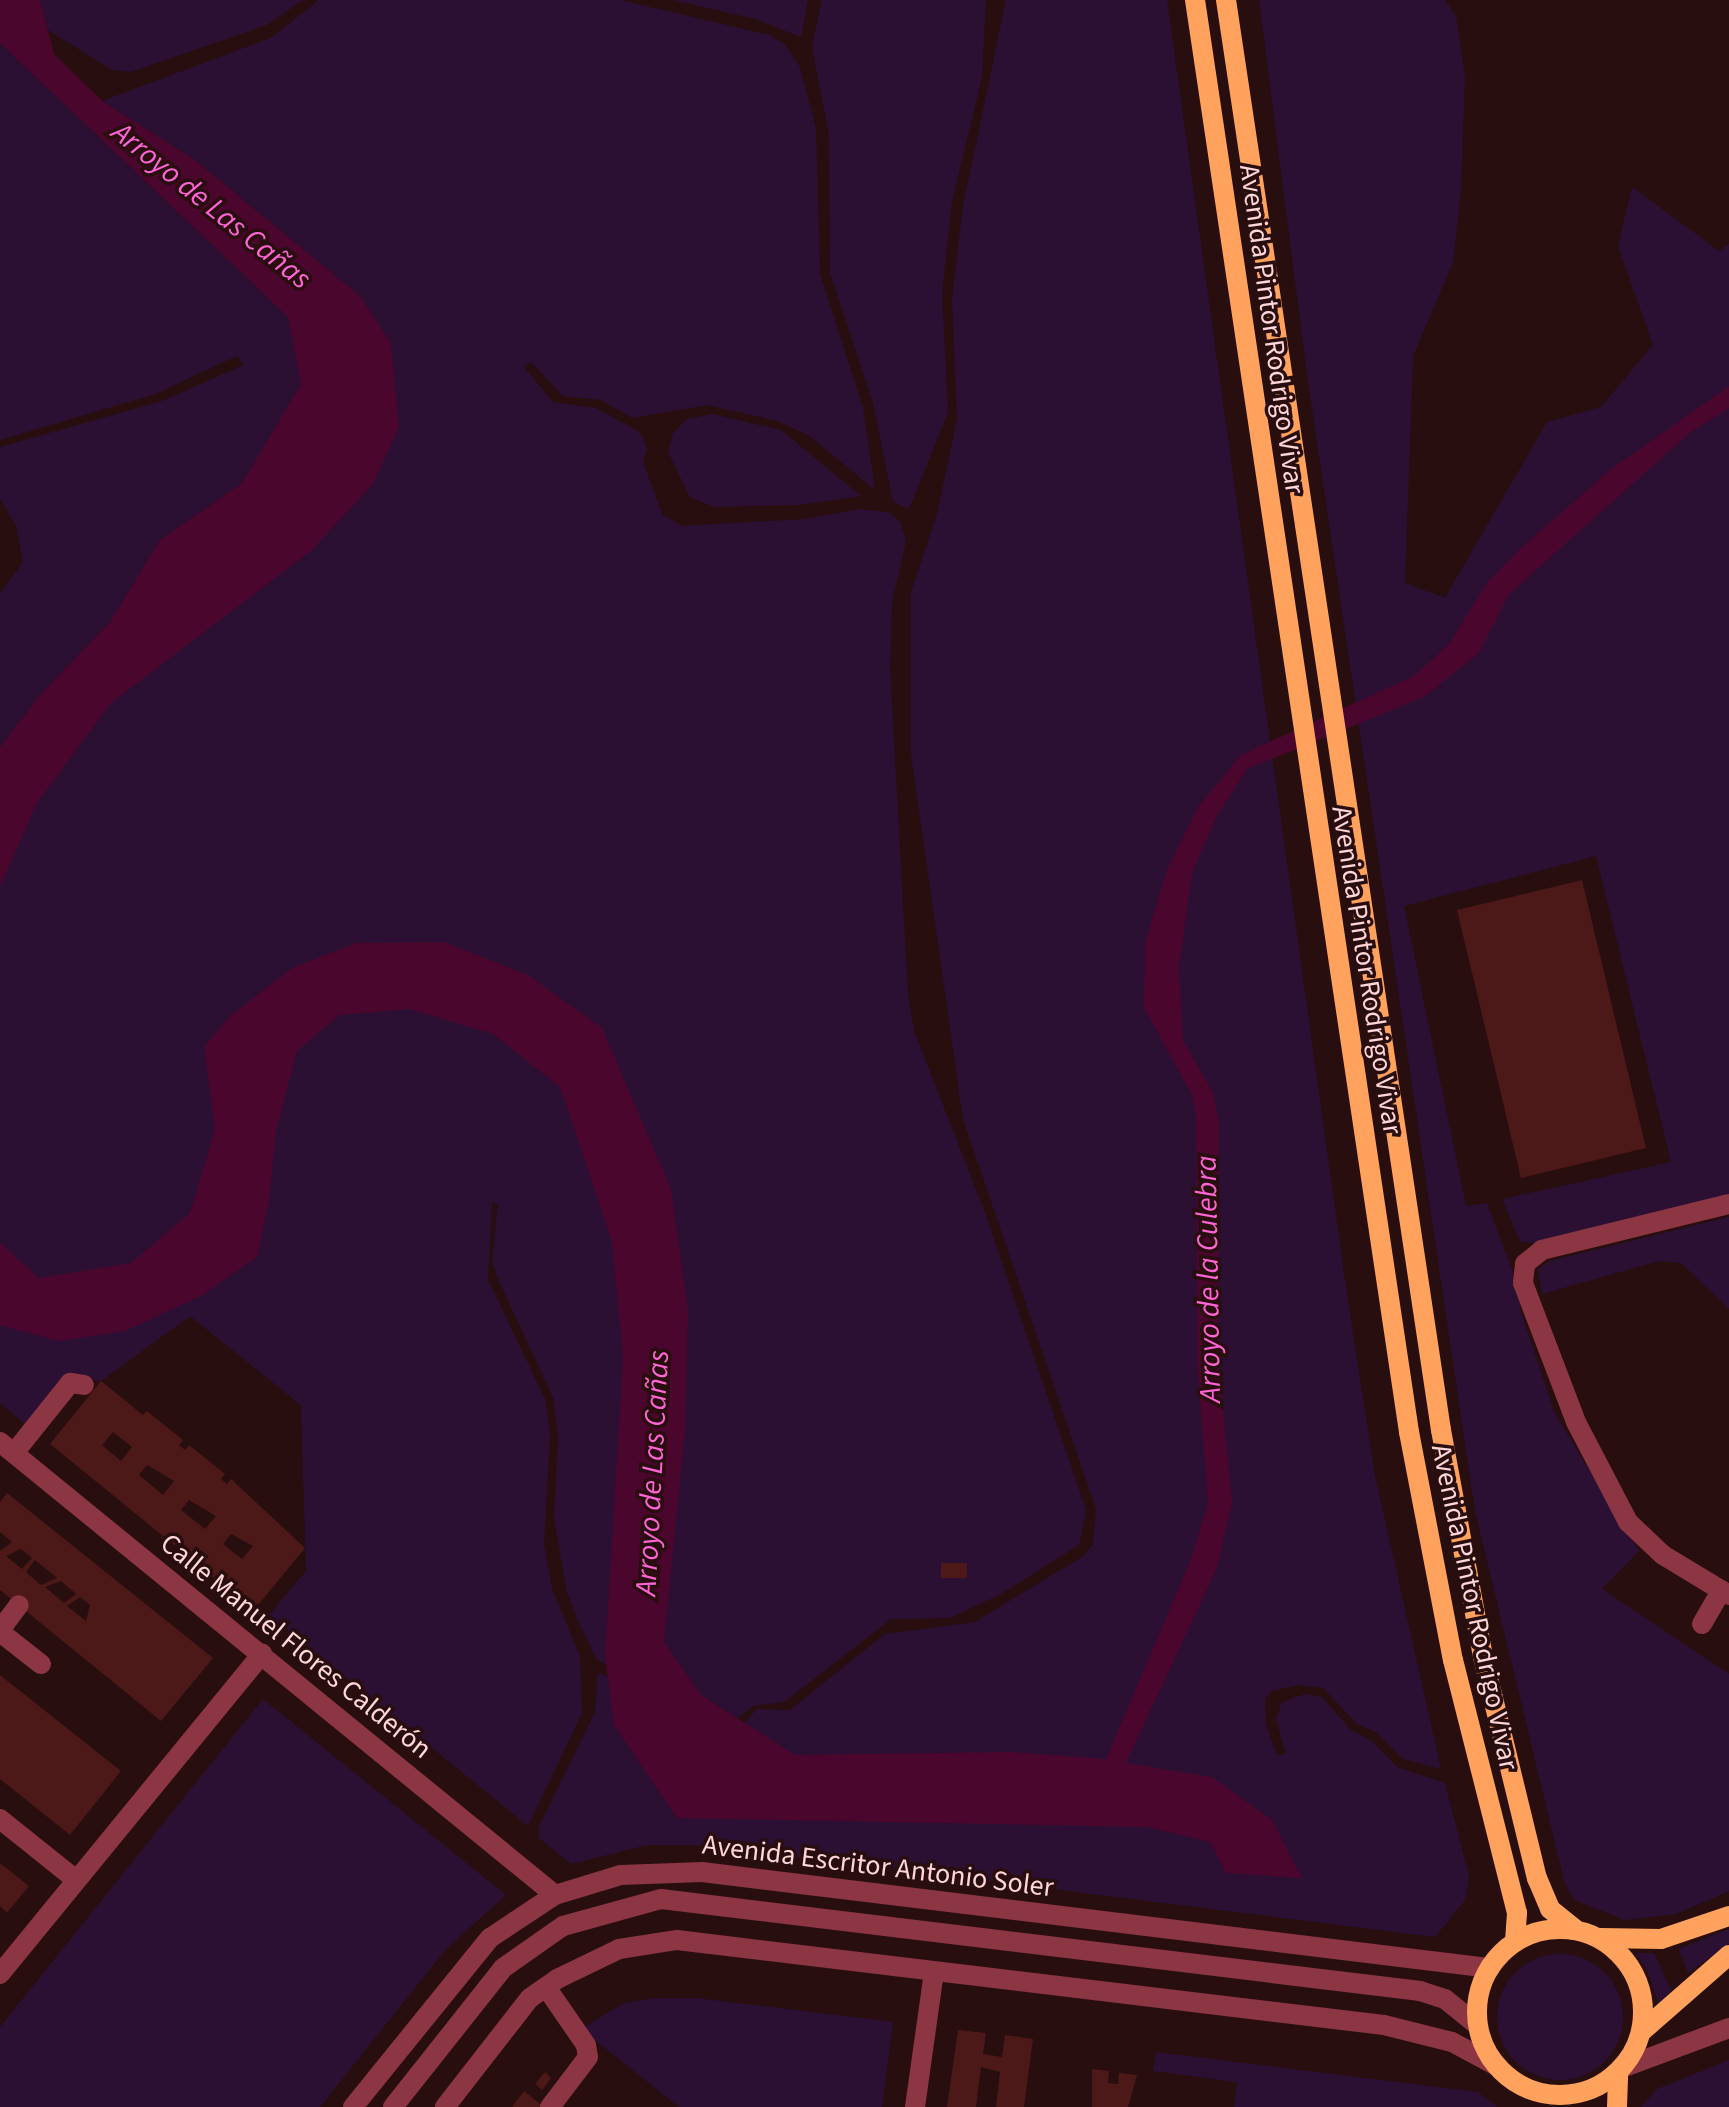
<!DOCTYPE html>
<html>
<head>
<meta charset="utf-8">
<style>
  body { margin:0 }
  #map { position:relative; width:1729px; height:2107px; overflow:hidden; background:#290e0f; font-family:"Source Sans 3",sans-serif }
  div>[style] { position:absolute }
  .green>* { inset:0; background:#2b1034 }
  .round { border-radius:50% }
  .water>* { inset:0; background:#4a062c }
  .building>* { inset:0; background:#4c1818 }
  .minor>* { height:20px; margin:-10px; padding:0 10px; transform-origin:10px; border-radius:10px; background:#8c3543 }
  .major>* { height:20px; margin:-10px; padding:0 10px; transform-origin:10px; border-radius:10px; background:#ffa25d }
  .major>.ring { margin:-10px; padding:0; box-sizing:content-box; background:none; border:20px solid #ffa25d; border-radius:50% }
  span { translate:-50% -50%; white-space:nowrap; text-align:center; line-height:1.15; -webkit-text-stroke:7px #290e0f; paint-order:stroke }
  .street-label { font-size:28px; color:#ffd6da }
  .water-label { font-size:30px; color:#ff64d6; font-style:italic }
</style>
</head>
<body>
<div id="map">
  <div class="green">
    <i style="clip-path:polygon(40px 0,303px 0,267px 25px,131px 72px,112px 70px,48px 30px)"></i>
    <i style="clip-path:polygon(319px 0,620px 0,769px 35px,784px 44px,800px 67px,816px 129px,820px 274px,863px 408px,875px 490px,810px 436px,778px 421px,707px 405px,632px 418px,601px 400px,563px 396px,531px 362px,524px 367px,553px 402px,596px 408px,640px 432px,647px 448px,643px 462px,662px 514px,682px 526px,805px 519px,859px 509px,888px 512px,900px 521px,906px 542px,892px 602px,890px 668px,908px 995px,914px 1031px,984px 1210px,1086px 1510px,1079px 1545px,999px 1595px,950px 1618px,891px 1619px,784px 1702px,753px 1706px,726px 1727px,597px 1660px,578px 1621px,567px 1592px,554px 1519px,558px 1436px,553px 1397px,498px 1279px,492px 1260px,498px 1204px,492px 1202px,488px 1280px,545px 1399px,550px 1434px,544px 1544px,552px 1589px,580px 1656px,582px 1713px,528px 1826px,269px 1615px,306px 1571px,301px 1405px,190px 1316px,101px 1381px,68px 1377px,27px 1426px,0 1403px,0 793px,169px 654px,360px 296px,195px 160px,102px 101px,271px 38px)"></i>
    <i style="clip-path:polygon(673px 0,808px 0,801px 37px,755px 19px)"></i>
    <i style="clip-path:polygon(822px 0,986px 0,982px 77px,952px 201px,942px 292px,948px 412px,909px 509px,893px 501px,873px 403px,830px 273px,829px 135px,812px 46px)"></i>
    <i style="clip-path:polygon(1006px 0,1167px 0,1347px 1295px,1375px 1476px,1441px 1769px,1403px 1759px,1377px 1733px,1357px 1724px,1323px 1688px,1298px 1685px,1272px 1691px,1265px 1699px,1266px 1725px,1277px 1755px,1286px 1754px,1276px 1719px,1282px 1702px,1305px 1694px,1322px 1697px,1351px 1730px,1372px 1741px,1397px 1767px,1445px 1783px,1469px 1877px,1465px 1900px,1435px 1937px,702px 1845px,647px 1845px,571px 1864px,539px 1838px,539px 1827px,595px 1712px,598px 1673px,738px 1729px,757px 1709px,790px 1710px,885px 1634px,975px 1622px,1082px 1557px,1093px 1545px,1096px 1509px,963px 1119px,911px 754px,911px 592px,937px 514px,957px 420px,952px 299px,963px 206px)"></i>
    <i style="clip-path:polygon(1259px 0,1445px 0,1456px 16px,1465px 77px,1461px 190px,1453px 262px,1413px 356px,1405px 583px,1445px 598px,1547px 422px,1601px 407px,1653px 345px,1618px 246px,1632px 187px,1719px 251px,1729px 244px,1729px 1194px,1539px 1244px,1520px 1241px,1502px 1199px,1671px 1162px,1596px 856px,1404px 906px,1466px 1206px,1487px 1203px,1520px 1292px,1520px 1309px,1555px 1414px,1639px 1551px,1602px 1589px,1729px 1674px,1729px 1891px,1676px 1914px,1625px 1920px,1575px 1900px,1565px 1884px,1475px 1511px,1307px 374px)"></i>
    <i style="clip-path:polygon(0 43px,288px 317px,302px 384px,242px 483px,160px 540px,110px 622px,40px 695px,0 747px,0 594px,23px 562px,16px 525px,0 499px,0 447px,162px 401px,244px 365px,237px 356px,155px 394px,0 440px)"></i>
    <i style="clip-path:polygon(713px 414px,781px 430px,861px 496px,799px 505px,714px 507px,690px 497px,668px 452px,673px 433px,687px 419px)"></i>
    <i style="clip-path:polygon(1729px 1217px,1729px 1309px,1681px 1263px,1659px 1261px,1542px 1294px,1538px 1269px,1550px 1261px)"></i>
    <i style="clip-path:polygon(263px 1699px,506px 1895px,447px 1948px,320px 2107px,0 2107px,0 2027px)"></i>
    <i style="clip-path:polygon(1729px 1929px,1729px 1944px,1688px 1973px,1679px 1949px)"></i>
    <i style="clip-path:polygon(1636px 1953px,1654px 1953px,1671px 1990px,1659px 2006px,1648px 1972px)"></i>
    <i class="round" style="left:1497px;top:1954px;width:126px;height:126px"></i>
    <i style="clip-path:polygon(656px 1998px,696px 1998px,893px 2022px,882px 2107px,679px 2107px,581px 2029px,624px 2003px)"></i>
    <i style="clip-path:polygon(1156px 2052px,1478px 2092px,1497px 2107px,1234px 2107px,1237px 2082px,1153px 2071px)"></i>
    <i style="clip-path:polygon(1729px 2060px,1729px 2107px,1641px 2107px,1657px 2089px)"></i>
  </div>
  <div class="water">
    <i style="clip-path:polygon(0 0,40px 0,54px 54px,102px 101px,195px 160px,360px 296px,391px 343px,399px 427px,373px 484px,312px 550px,111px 703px,37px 803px,0 887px,0 747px,40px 695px,110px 622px,160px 540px,242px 483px,301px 384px,288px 317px,0 43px)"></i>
    <i style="clip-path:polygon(1729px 386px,1729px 408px,1690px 433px,1509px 594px,1479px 653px,1424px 697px,1247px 769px,1217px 816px,1192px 873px,1179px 968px,1183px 1040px,1213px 1093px,1219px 1121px,1218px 1360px,1232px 1503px,1217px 1568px,1126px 1763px,1212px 1777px,1272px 1820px,1302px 1878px,1226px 1873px,1210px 1842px,1148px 1827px,677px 1818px,614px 1725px,605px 1656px,623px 1358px,612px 1242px,560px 1087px,493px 1034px,409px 1009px,340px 1015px,297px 1051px,276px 1130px,269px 1201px,257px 1257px,201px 1296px,125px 1331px,59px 1341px,0 1325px,0 1243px,39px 1278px,131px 1263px,190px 1213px,215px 1129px,204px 1047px,230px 1016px,292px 968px,356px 943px,444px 942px,528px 975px,602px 1028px,671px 1189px,688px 1311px,685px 1430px,664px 1642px,701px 1695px,795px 1755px,1008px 1752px,1106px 1759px,1191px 1559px,1208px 1503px,1197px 1361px,1196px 1116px,1192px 1095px,1144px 1008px,1145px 943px,1167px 870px,1198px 807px,1241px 755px,1414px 676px,1449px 644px,1487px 583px,1521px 548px,1610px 470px)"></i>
  </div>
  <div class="building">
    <i style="clip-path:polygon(1582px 880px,1646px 1148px,1521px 1178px,1457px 910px)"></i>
    <i style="clip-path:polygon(evenodd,101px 1381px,143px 1415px,147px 1411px,183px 1440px,179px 1445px,185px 1450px,189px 1445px,225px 1474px,221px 1479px,227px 1484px,231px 1479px,305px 1548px,254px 1610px,50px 1444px,101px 1381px,113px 1432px,132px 1447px,121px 1461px,102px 1445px,113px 1432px,101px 1381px,147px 1465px,174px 1481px,163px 1495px,139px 1475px,147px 1465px,101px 1381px,189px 1500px,216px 1516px,205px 1529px,181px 1510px,189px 1500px,101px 1381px,231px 1534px,253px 1546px,242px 1559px,223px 1544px,231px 1534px)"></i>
    <i style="clip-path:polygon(evenodd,7px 1493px,213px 1658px,161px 1721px,0 1590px,0 1551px,12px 1542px,0 1532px,0 1502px,7px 1493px,21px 1549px,32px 1558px,22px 1569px,6px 1556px,21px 1549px,7px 1493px,35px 1560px,57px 1578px,41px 1585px,26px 1572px,35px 1560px,7px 1493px,61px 1581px,76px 1594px,64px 1603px,45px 1587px,61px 1581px,7px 1493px,80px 1597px,90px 1605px,86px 1621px,67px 1606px,80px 1597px)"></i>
    <i style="clip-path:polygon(941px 1563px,967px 1563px,967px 1578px,941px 1578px)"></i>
    <i style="clip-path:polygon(0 1675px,121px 1771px,70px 1835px,0 1779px)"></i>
    <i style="clip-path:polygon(0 1863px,29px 1886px,7px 1913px,0 1906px)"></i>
    <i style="clip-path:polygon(958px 2030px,986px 2033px,983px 2054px,1002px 2057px,1005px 2035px,1033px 2039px,1024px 2107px,996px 2107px,1000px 2072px,981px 2067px,976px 2107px,947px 2107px)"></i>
    <i style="clip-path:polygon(1092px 2069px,1109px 2071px,1108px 2083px,1118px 2084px,1119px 2073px,1137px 2075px,1128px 2107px,1092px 2107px)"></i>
    <i style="clip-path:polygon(545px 2072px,551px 2078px,542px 2090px,535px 2084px)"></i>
    <i style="clip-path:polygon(524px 2091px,544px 2107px,512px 2107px)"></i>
  </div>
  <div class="minor">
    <i style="left:1729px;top:1204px;width:193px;rotate:166.2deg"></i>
    <i style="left:1542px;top:1250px;width:22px;rotate:141deg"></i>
    <i style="left:1525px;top:1264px;width:19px;rotate:96deg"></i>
    <i style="left:1523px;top:1283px;width:149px;rotate:69.1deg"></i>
    <i style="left:1576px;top:1422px;width:113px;rotate:62.5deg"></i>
    <i style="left:1628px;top:1522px;width:48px;rotate:43.3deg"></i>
    <i style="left:1663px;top:1555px;width:77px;rotate:31.2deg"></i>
    <i style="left:0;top:1442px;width:716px;rotate:39.22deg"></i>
    <i style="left:14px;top:1453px;width:90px;rotate:-51.3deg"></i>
    <i style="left:70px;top:1383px;width:14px;rotate:8deg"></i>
    <i style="left:1702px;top:1624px;width:39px;rotate:-60deg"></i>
    <i style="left:0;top:1630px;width:31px;rotate:-53deg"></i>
    <i style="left:0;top:1632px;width:52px;rotate:38deg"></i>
    <i style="left:0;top:1819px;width:96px;rotate:38.7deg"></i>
    <i style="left:0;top:1974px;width:414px;rotate:-50.7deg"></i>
    <i style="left:546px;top:1987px;width:70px;rotate:55.4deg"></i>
    <i style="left:586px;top:2045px;width:12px;rotate:81deg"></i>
    <i style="left:588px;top:2057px;width:63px;rotate:127.2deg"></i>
    <i style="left:1622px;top:2068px;width:114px;rotate:-20.5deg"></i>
    <i style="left:353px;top:2107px;width:218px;rotate:-51deg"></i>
    <i style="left:490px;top:1938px;width:78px;rotate:-33.5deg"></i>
    <i style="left:555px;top:1895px;width:69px;rotate:-16.9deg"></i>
    <i style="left:621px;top:1875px;width:81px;rotate:-2.1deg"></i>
    <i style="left:702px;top:1872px;width:794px;rotate:6.95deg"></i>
    <i style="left:393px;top:2107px;width:177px;rotate:-51.6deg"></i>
    <i style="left:503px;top:1968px;width:73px;rotate:-35deg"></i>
    <i style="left:563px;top:1926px;width:102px;rotate:-15.4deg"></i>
    <i style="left:661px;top:1899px;width:765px;rotate:6.91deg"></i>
    <i style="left:1420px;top:1991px;width:26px;rotate:18deg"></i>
    <i style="left:1445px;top:1999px;width:41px;rotate:39.1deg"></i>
    <i style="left:445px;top:2107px;width:138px;rotate:-52.1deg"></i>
    <i style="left:530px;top:1998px;width:33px;rotate:-35deg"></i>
    <i style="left:557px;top:1979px;width:69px;rotate:-25.8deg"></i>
    <i style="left:619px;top:1949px;width:59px;rotate:-8.8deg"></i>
    <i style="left:677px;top:1940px;width:712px;rotate:6.86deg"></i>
    <i style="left:1384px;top:2025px;width:70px;rotate:14deg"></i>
    <i style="left:1452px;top:2042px;width:49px;rotate:28.1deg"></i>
    <i style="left:915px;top:2107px;width:137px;rotate:-82deg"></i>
  </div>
  <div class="major">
    <i style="left:1195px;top:0;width:1448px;rotate:81.5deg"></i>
    <i style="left:1409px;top:1432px;width:232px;rotate:79.1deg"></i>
    <i style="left:1453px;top:1660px;width:261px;rotate:75.8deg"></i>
    <i style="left:1517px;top:1913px;width:29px;rotate:94deg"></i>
    <i style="left:1226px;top:0;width:1446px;rotate:81.45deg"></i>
    <i style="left:1441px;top:1430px;width:231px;rotate:79.5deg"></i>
    <i style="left:1483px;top:1657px;width:228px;rotate:76.3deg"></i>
    <i style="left:1537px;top:1878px;width:34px;rotate:67deg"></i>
    <i style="left:1550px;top:1909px;width:32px;rotate:39deg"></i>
    <i class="ring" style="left:1477px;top:1929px;width:146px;height:146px"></i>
    <i style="left:1601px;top:1938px;width:60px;rotate:1deg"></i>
    <i style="left:1661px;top:1939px;width:72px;rotate:-18.7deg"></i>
    <i style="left:1641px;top:2032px;width:117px;rotate:-41.2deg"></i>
    <i style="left:1617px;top:2107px;width:35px;rotate:-88deg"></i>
  </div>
  <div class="street-label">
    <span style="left:1272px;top:329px;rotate:82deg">Avenida Pintor Rodrigo Vivar</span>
    <span style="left:1367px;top:970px;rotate:81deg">Avenida Pintor Rodrigo Vivar</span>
    <span style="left:1475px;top:1607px;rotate:78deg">Avenida Pintor Rodrigo Vivar</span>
    <span style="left:296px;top:1646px;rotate:39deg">Calle Manuel Flores Calderón</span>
    <span style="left:878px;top:1866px;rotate:7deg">Avenida Escritor Antonio Soler</span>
  </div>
  <div class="water-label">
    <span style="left:211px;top:206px;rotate:39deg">Arroyo de Las Cañas</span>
    <span style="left:1209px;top:1279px;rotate:-91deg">Arroyo de la Culebra</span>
    <span style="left:653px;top:1473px;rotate:-87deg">Arroyo de Las Cañas</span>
  </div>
</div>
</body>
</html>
